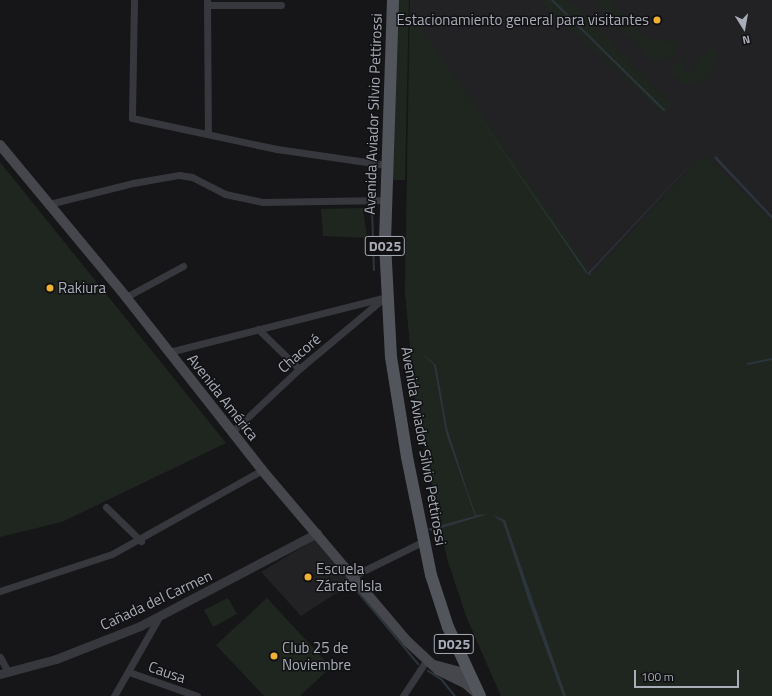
<!DOCTYPE html>
<html>
<head>
<meta charset="utf-8">
<style>
  body { margin:0 }
  #map { position:relative; width:772px; height:696px; overflow:hidden; background:#161618; font-family:"Titillium Web",sans-serif }
  div>[style] { position:absolute }
  .built>* { inset:0; background:#222225 }
  .green>* { inset:0; background:#1e261f }
  .water>* { inset:0; background:#2c353c }
  .stream>* { height:2px; margin:-1px; padding:0 1px; transform-origin:1px; border-radius:1px; background:#2c353c }
  .minor>* { height:7px; margin:-3.5px; padding:0 3.5px; transform-origin:3.5px; border-radius:3.5px; background:#37383d }
  .tertiary>* { height:9px; margin:-4.5px; padding:0 4.5px; transform-origin:4.5px; border-radius:4.5px; background:#37383d }
  .secondary>* { height:10px; margin:-5px; padding:0 5px; transform-origin:5px; border-radius:5px; background:#45474d }
  .primary>* { height:12px; margin:-6px; padding:0 6px; transform-origin:6px; border-radius:6px; background:#53555c }
  .dots>* { width:11px; height:11px; translate:-50% -50%; box-sizing:border-box; border:2px solid #111113; border-radius:50% }
  span { translate:-50% -50%; white-space:nowrap; text-align:center; line-height:1.15; -webkit-text-stroke:3px #111113; paint-order:stroke }
  .shield-label span { padding:1px 3px; background:#111113; border:1px solid; border-radius:3px; -webkit-text-stroke-width:0 }
  .shield-label { font-size:14px; color:#a8adb8; font-weight:700 }
  .poi-label { font-size:15px; color:#a8adb8 }
  .right { translate:-100% -50%; text-align:right }
  .left { translate:0 -50%; text-align:left }
  .street-label { font-size:15px; color:#a8adb8 }
  .north { position:absolute; left:724px; top:8px; width:40px; height:40px; -webkit-text-stroke:3px #111113; paint-order:stroke; rotate:169deg; font-size:11px; font-weight:700; line-height:16px; text-align:center; color:#a8adb8 }
  .north::after { content:''; display:block; margin:auto; width:14px; height:18px; background:#a8adb8; clip-path:polygon(50% 0,100% 100%,50% 72%,0 100%) }
  .scale { position:absolute; left:634px; top:670px; width:105px; height:18px; box-sizing:border-box; border:2px solid #a8adb8; border-top:0; padding-left:5px; font-size:12px; line-height:14px; white-space:nowrap; color:#a8adb8; -webkit-text-stroke:3px #111113; paint-order:stroke }
</style>
</head>
<body>
<div id="map">
  <div class="built">
    <i style="clip-path:polygon(410px 0,772px 0,772px 696px,501px 696px,467px 618px,447px 558px,416px 406px,405px 292px)"></i>
    <i style="clip-path:polygon(319px 537px,355px 581px,301px 616px,261px 572px)"></i>
  </div>
  <div class="green">
    <i style="clip-path:polygon(397px 0,409px 0,405px 180px,391px 180px)"></i>
    <i style="clip-path:polygon(544px 0,568px 0,593px 23px,658px 92px,673px 101px,664px 115px,544px 4px)"></i>
    <i style="clip-path:polygon(594px 0,609px 0,646px 39px,661px 38px,671px 44px,678px 40px,674px 55px,663px 61px,651px 59px)"></i>
    <i style="clip-path:polygon(410px 12px,593px 274px,704px 154px,772px 222px,772px 696px,501px 696px,467px 618px,447px 558px,416px 406px,405px 292px)"></i>
    <i style="clip-path:polygon(712px 46px,718px 53px,714px 64px,708px 76px,701px 81px,684px 84px,667px 71px,682px 59px,685px 50px,684px 69px,688px 72px)"></i>
    <i style="clip-path:polygon(0 162px,226px 443px,62px 522px,0 537px)"></i>
    <i style="clip-path:polygon(363px 208px,367px 238px,323px 236px,321px 209px)"></i>
    <i style="clip-path:polygon(228px 598px,237px 614px,213px 627px,204px 610px)"></i>
    <i style="clip-path:polygon(267px 598px,331px 667px,300px 696px,264px 696px,216px 645px)"></i>
  </div>
  <div class="water">
    <i style="clip-path:polygon(474px 109px,588px 273px,702px 152px,590px 273px,592px 276px,586px 273px)"></i>
    <i style="clip-path:polygon(716px 156px,772px 216px,772px 219px,714px 158px)"></i>
    <i style="clip-path:polygon(418px 351px,436px 365px,447px 428px,468px 493px,476px 515px,488px 514px,432px 531px,427px 529px,475px 516px,446px 433px,434px 365px)"></i>
    <i style="clip-path:polygon(492px 515px,505px 520px,566px 696px,563px 696px,530px 605px,503px 522px)"></i>
  </div>
  <div class="stream">
    <i style="left:552px;top:0;width:157px;rotate:44.5deg"></i>
    <i style="left:372px;top:208px;width:62px;rotate:88.2deg"></i>
    <i style="left:748px;top:364px;width:25px;rotate:-12deg"></i>
    <i style="left:347px;top:579px;width:111px;rotate:50.1deg"></i>
    <i style="left:428px;top:671px;width:15px;rotate:32deg"></i>
    <i style="left:441px;top:679px;width:22px;rotate:51deg"></i>
  </div>
  <div class="minor">
    <i style="left:134px;top:0;width:118px;rotate:91deg"></i>
    <i style="left:132px;top:118px;width:148px;rotate:12.1deg"></i>
    <i style="left:277px;top:149px;width:111px;rotate:8.3deg"></i>
    <i style="left:207px;top:0;width:133px;rotate:89.6deg"></i>
    <i style="left:207px;top:5px;width:74px"></i>
    <i style="left:49px;top:204px;width:87px;rotate:-14deg"></i>
    <i style="left:133px;top:183px;width:47px;rotate:-9.9deg"></i>
    <i style="left:179px;top:175px;width:13px;rotate:9deg"></i>
    <i style="left:192px;top:177px;width:37px;rotate:27deg"></i>
    <i style="left:225px;top:194px;width:39px;rotate:12deg"></i>
    <i style="left:263px;top:202px;width:123px;rotate:-0.9deg"></i>
    <i style="left:126px;top:297px;width:65px;rotate:-28.5deg"></i>
    <i style="left:258px;top:329px;width:57px;rotate:44.3deg"></i>
    <i style="left:169px;top:352px;width:224px;rotate:-14.2deg"></i>
    <i style="left:232px;top:432px;width:92px;rotate:-43.2deg"></i>
    <i style="left:299px;top:369px;width:111px;rotate:-39.9deg"></i>
    <i style="left:106px;top:507px;width:49px;rotate:44.2deg"></i>
    <i style="left:353px;top:576px;width:79px;rotate:-26.2deg"></i>
    <i style="left:0;top:591px;width:118px;rotate:-18.3deg"></i>
    <i style="left:112px;top:554px;width:172px;rotate:-29.2deg"></i>
    <i style="left:0;top:657px;width:17px;rotate:62deg"></i>
    <i style="left:129px;top:672px;width:72px;rotate:19.4deg"></i>
    <i style="left:114px;top:696px;width:91px;rotate:-60.3deg"></i>
    <i style="left:403px;top:696px;width:42px;rotate:-56.7deg"></i>
  </div>
  <div class="tertiary">
    <i style="left:0;top:674px;width:58px;rotate:-15deg"></i>
    <i style="left:56px;top:659px;width:90px;rotate:-21.4deg"></i>
    <i style="left:140px;top:626px;width:200px;rotate:-27.7deg"></i>
  </div>
  <div class="secondary">
    <i style="left:0;top:145px;width:197px;rotate:50.3deg"></i>
    <i style="left:126px;top:297px;width:220px;rotate:51.8deg"></i>
    <i style="left:262px;top:470px;width:226px;rotate:49.7deg"></i>
    <i style="left:408px;top:642px;width:41px;rotate:43deg"></i>
    <i style="left:438px;top:670px;width:30px;rotate:26deg"></i>
    <i style="left:465px;top:683px;width:18px;rotate:41deg"></i>
    <i style="left:434px;top:665px;width:35px;rotate:15deg"></i>
  </div>
  <div class="primary">
    <i style="left:393px;top:0;width:243px;rotate:91.9deg"></i>
    <i style="left:385px;top:243px;width:114px;rotate:87deg"></i>
    <i style="left:391px;top:357px;width:101px;rotate:80.9deg"></i>
    <i style="left:407px;top:457px;width:120px;rotate:78.5deg"></i>
    <i style="left:431px;top:575px;width:55px;rotate:71.9deg"></i>
    <i style="left:448px;top:627px;width:76px;rotate:65.1deg"></i>
  </div>
  <div class="dots">
    <i style="left:657px;top:20px;background:#f2b134"></i>
    <i style="left:50px;top:288px;background:#f2b134"></i>
    <i style="left:308px;top:577px;background:#f2b134"></i>
    <i style="left:274px;top:656px;background:#f2b134"></i>
  </div>
  <div class="shield-label">
    <span style="left:385px;top:246px">D025</span>
    <span style="left:454px;top:644px">D025</span>
  </div>
  <div class="poi-label">
    <span class="right" style="left:649px;top:20px">Estacionamiento general para visitantes</span>
    <span class="left" style="left:58px;top:288px">Rakiura</span>
    <span class="left" style="left:316px;top:577px">Escuela<br>Zárate Isla</span>
    <span class="left" style="left:282px;top:656px">Club 25 de<br>Noviembre</span>
  </div>
  <div class="street-label">
    <span style="left:373px;top:114px;rotate:-88deg">Avenida Aviador Silvio Pettirossi</span>
    <span style="left:299px;top:353px;rotate:-41deg">Chacoré</span>
    <span style="left:223px;top:397px;rotate:52deg">Avenida América</span>
    <span style="left:424px;top:446px;rotate:80deg">Avenida Aviador Silvio Pettirossi</span>
    <span style="left:156px;top:600px;rotate:-25deg">Cañada del Carmen</span>
    <span style="left:167px;top:672px;rotate:19deg">Causa</span>
  </div>
  <div class="north">N</div>
  <div class="scale">100 m</div>
</div>
</body>
</html>
